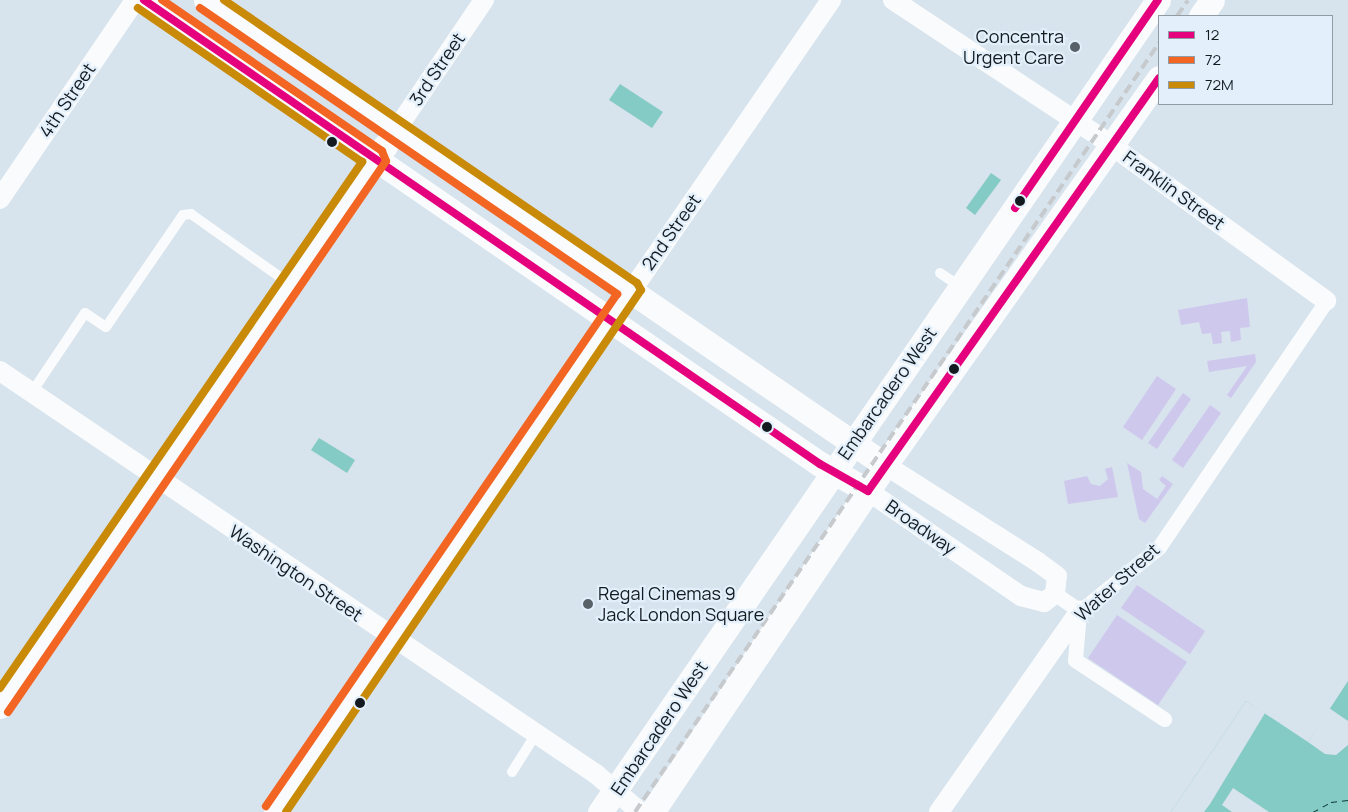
<!DOCTYPE html>
<html>
<head>
<meta charset="utf-8">
<style>
  body { margin:0 }
  #map { position:relative; width:1348px; height:812px; overflow:hidden; background:#d7e3ed; font-family:Manrope,sans-serif }
  div>[style] { position:absolute }
  .green>* { inset:0; background:#cec8ed }
  .water>* { inset:0; background:#85cbc5 }
  .pier>* { inset:0; background:#d7e3ed }
  .ferry>* { height:1px; margin-top:-0.5px; transform-origin:0; background:repeating-linear-gradient(90deg,#0b3934 0 6px,transparent 0 11px) }
  .service>* { height:10px; margin:-5px; padding:0 5px; transform-origin:5px; border-radius:5px; background:#f9fbfc }
  .pedestrian>* { height:15px; margin:-7.5px; padding:0 7.5px; transform-origin:7.5px; border-radius:7.5px; background:#f9fbfc }
  .minor>* { height:20px; margin:-10px; padding:0 10px; transform-origin:10px; border-radius:10px; background:#f9fbfc }
  .tertiary>* { height:25px; margin:-12.5px; padding:0 12.5px; transform-origin:12.5px; border-radius:12.5px; background:#f9fbfc }
  .rail>* { height:4px; margin-top:-2px; transform-origin:0; background:repeating-linear-gradient(90deg,#c6cacd 0 10px,transparent 0 15px) }
  .bus-1>* { height:8px; margin:-4px; padding:0 4px; transform-origin:4px; border-radius:4px; background:#e5007d }
  .bus-2>* { height:8px; margin:-4px; padding:0 4px; transform-origin:4px; border-radius:4px; background:#f26522 }
  .bus-3>* { height:8px; margin:-4px; padding:0 4px; transform-origin:4px; border-radius:4px; background:#c98a07 }
  .dots>* { width:14px; height:14px; translate:-50% -50%; box-sizing:border-box; border:2px solid #e3f0fb; border-radius:50% }
  span { translate:-50% -50%; white-space:nowrap; text-align:center; line-height:1.15; -webkit-text-stroke:4.5px #e3f0fb; paint-order:stroke }
  .poi-label { font-size:18px; color:#131b21 }
  .right { translate:-100% -50%; text-align:right }
  .left { translate:0 -50%; text-align:left }
  .street-label { font-size:18px; color:#131b21 }
  .legend { position:absolute; left:1158px; top:15px; width:175px; height:90px; box-sizing:border-box; background:#e3f0fb; border:1px solid #909ba4; margin:0; padding:6px 9px; list-style:none; font-size:15px; color:#131b21 }
  .legend li { display:flex; align-items:center; gap:10px; height:25px }
  .legend b { width:25px; border:1px solid #909ba4 }
</style>
</head>
<body>
<div id="map">
  <div class="green">
    <i style="clip-path:polygon(1247px 298px,1250px 327px,1240px 328px,1241px 340px,1231px 342px,1230px 331px,1221px 332px,1222px 343px,1213px 344px,1211px 333px,1202px 334px,1199px 322px,1181px 325px,1178px 310px)"></i>
    <i style="clip-path:polygon(1255px 354px,1256px 362px,1231px 398px,1227px 395px,1247px 366px,1209px 372px,1207px 361px)"></i>
    <i style="clip-path:polygon(1157px 376px,1176px 389px,1142px 440px,1123px 427px)"></i>
    <i style="clip-path:polygon(1183px 393px,1191px 399px,1157px 449px,1148px 443px)"></i>
    <i style="clip-path:polygon(1210px 405px,1221px 413px,1183px 468px,1172px 460px)"></i>
    <i style="clip-path:polygon(1127px 463px,1141px 472px,1143px 489px,1157px 499px,1166px 486px,1159px 480px,1162px 476px,1173px 484px,1145px 523px,1139px 519px)"></i>
    <i style="clip-path:polygon(1112px 467px,1118px 497px,1068px 504px,1064px 481px,1087px 476px,1091px 484px,1100px 486px,1108px 479px,1105px 469px)"></i>
    <i style="clip-path:polygon(1137px 585px,1205px 631px,1190px 654px,1121px 608px)"></i>
    <i style="clip-path:polygon(1117px 615px,1187px 662px,1158px 705px,1088px 658px)"></i>
  </div>
  <div class="water">
    <i style="clip-path:polygon(620px 84px,663px 112px,652px 128px,609px 100px)"></i>
    <i style="clip-path:polygon(991px 173px,1001px 180px,975px 215px,966px 208px)"></i>
    <i style="clip-path:polygon(319px 438px,355px 460px,347px 473px,311px 450px)"></i>
    <i style="clip-path:polygon(1348px 681px,1348px 812px,1171px 812px,1246px 701px,1308px 742px)"></i>
  </div>
  <div class="pier">
    <i style="clip-path:polygon(1246px 701px,1265px 713px,1210px 804px,1204px 812px,1171px 812px)"></i>
    <i style="clip-path:polygon(1329px 708px,1348px 721px,1348px 745px,1336px 755px,1325px 754px,1308px 742px)"></i>
    <i style="clip-path:polygon(1233px 788px,1269px 812px,1232px 812px,1222px 805px)"></i>
  </div>
  <div class="ferry">
    <i style="left:1313px;top:812px;width:21px;rotate:-29deg"></i>
    <i style="left:1331px;top:802px;width:17px;rotate:-7deg"></i>
  </div>
  <div class="service">
    <i style="left:940px;top:273px;width:25px;rotate:34deg"></i>
    <i style="left:32px;top:392px;width:95px;rotate:-56.1deg"></i>
    <i style="left:85px;top:313px;width:25px;rotate:34deg"></i>
    <i style="left:106px;top:327px;width:136px;rotate:-55.5deg"></i>
    <i style="left:183px;top:215px;width:8px;rotate:-7deg"></i>
    <i style="left:191px;top:214px;width:121px;rotate:35.3deg"></i>
    <i style="left:512px;top:772px;width:45px;rotate:-57.7deg"></i>
  </div>
  <div class="pedestrian">
    <i style="left:1055px;top:594px;width:30px;rotate:34deg"></i>
    <i style="left:1080px;top:611px;width:102px;rotate:-39deg"></i>
    <i style="left:1159px;top:547px;width:297px;rotate:-55.8deg"></i>
    <i style="left:1079px;top:612px;width:48px;rotate:94.8deg"></i>
    <i style="left:1075px;top:660px;width:107px;rotate:33.5deg"></i>
  </div>
  <div class="minor">
    <i style="left:893px;top:0;width:245px;rotate:33.5deg"></i>
    <i style="left:1097px;top:135px;width:283px;rotate:35.9deg"></i>
    <i style="left:396px;top:130px;width:157px;rotate:-55.9deg"></i>
    <i style="left:0;top:199px;width:240px;rotate:-55.8deg"></i>
    <i style="left:0;top:371px;width:719px;rotate:34.07deg"></i>
    <i style="left:596px;top:774px;width:58px;rotate:40.8deg"></i>
    <i style="left:868px;top:491px;width:186px;rotate:34.5deg"></i>
    <i style="left:1021px;top:596px;width:24px;rotate:15deg"></i>
    <i style="left:1044px;top:602px;width:14px;rotate:-36deg"></i>
    <i style="left:1055px;top:594px;width:18px;rotate:-84deg"></i>
    <i style="left:1057px;top:576px;width:24px;rotate:-144deg"></i>
    <i style="left:1038px;top:562px;width:181px;rotate:-147.6deg"></i>
    <i style="left:274px;top:812px;width:985px;rotate:-55.55deg"></i>
    <i style="left:939px;top:812px;width:246px;rotate:-55deg"></i>
  </div>
  <div class="tertiary">
    <i style="left:144px;top:0;width:820px;rotate:34.47deg"></i>
    <i style="left:820px;top:464px;width:55px;rotate:29.4deg"></i>
    <i style="left:206px;top:0;width:823px;rotate:34.4deg"></i>
    <i style="left:1201px;top:16px;width:19px;rotate:-55deg"></i>
    <i style="left:0;top:706px;width:680px;rotate:-55.49deg"></i>
    <i style="left:600px;top:812px;width:985px;rotate:-55.5deg"></i>
    <i style="left:652px;top:812px;width:418px;rotate:-56.1deg"></i>
    <i style="left:885px;top:465px;width:474px;rotate:-54.7deg"></i>
  </div>
  <div class="rail">
    <i style="left:1177px;top:16px;width:19px;rotate:-55deg"></i>
    <i style="left:635px;top:812px;width:931px;rotate:-55.73deg"></i>
  </div>
  <div class="bus-1">
    <i style="left:144px;top:0;width:820px;rotate:34.47deg"></i>
    <i style="left:820px;top:464px;width:55px;rotate:29.4deg"></i>
    <i style="left:868px;top:491px;width:505px;rotate:-54.83deg"></i>
    <i style="left:1015px;top:208px;width:252px;rotate:-55.5deg"></i>
  </div>
  <div class="bus-2">
    <i style="left:200px;top:8px;width:506px;rotate:34.44deg"></i>
    <i style="left:617px;top:294px;width:621px;rotate:124.43deg"></i>
    <i style="left:8px;top:712px;width:668px;rotate:-55.55deg"></i>
    <i style="left:386px;top:161px;width:11px;rotate:-112deg"></i>
    <i style="left:382px;top:151px;width:267px;rotate:-145.5deg"></i>
  </div>
  <div class="bus-3">
    <i style="left:224px;top:0;width:501px;rotate:34.42deg"></i>
    <i style="left:637px;top:283px;width:8px;rotate:60deg"></i>
    <i style="left:641px;top:290px;width:631px;rotate:124.22deg"></i>
    <i style="left:0;top:688px;width:639px;rotate:-55.46deg"></i>
    <i style="left:362px;top:162px;width:272px;rotate:-145.5deg"></i>
  </div>
  <div class="dots">
    <i style="left:1075px;top:47px;background:#586168"></i>
    <i style="left:332px;top:142px;background:#131b21"></i>
    <i style="left:1020px;top:201px;background:#131b21"></i>
    <i style="left:954px;top:369px;background:#131b21"></i>
    <i style="left:767px;top:427px;background:#131b21"></i>
    <i style="left:588px;top:604px;background:#586168"></i>
    <i style="left:360px;top:703px;background:#131b21"></i>
  </div>
  <div class="poi-label">
    <span class="right" style="left:1064px;top:47px">Concentra<br>Urgent Care</span>
    <span class="left" style="left:598px;top:604px">Regal Cinemas 9<br>Jack London Square</span>
  </div>
  <div class="street-label">
    <span style="left:437px;top:69px;rotate:-56deg">3rd Street</span>
    <span style="left:67px;top:100px;rotate:-56deg">4th Street</span>
    <span style="left:1174px;top:190px;rotate:36deg">Franklin Street</span>
    <span style="left:671px;top:232px;rotate:-55deg">2nd Street</span>
    <span style="left:887px;top:393px;rotate:-55deg">Embarcadero West</span>
    <span style="left:921px;top:527px;rotate:35deg">Broadway</span>
    <span style="left:296px;top:573px;rotate:34deg">Washington Street</span>
    <span style="left:1117px;top:582px;rotate:-42deg">Water Street</span>
    <span style="left:659px;top:728px;rotate:-56deg">Embarcadero West</span>
  </div>
  <ul class="legend">
  <li><b style="height:6px;background:#e5007d"></b>12</li>
  <li><b style="height:6px;background:#f26522"></b>72</li>
  <li><b style="height:6px;background:#c98a07"></b>72M</li>
  </ul>
</div>
</body>
</html>
